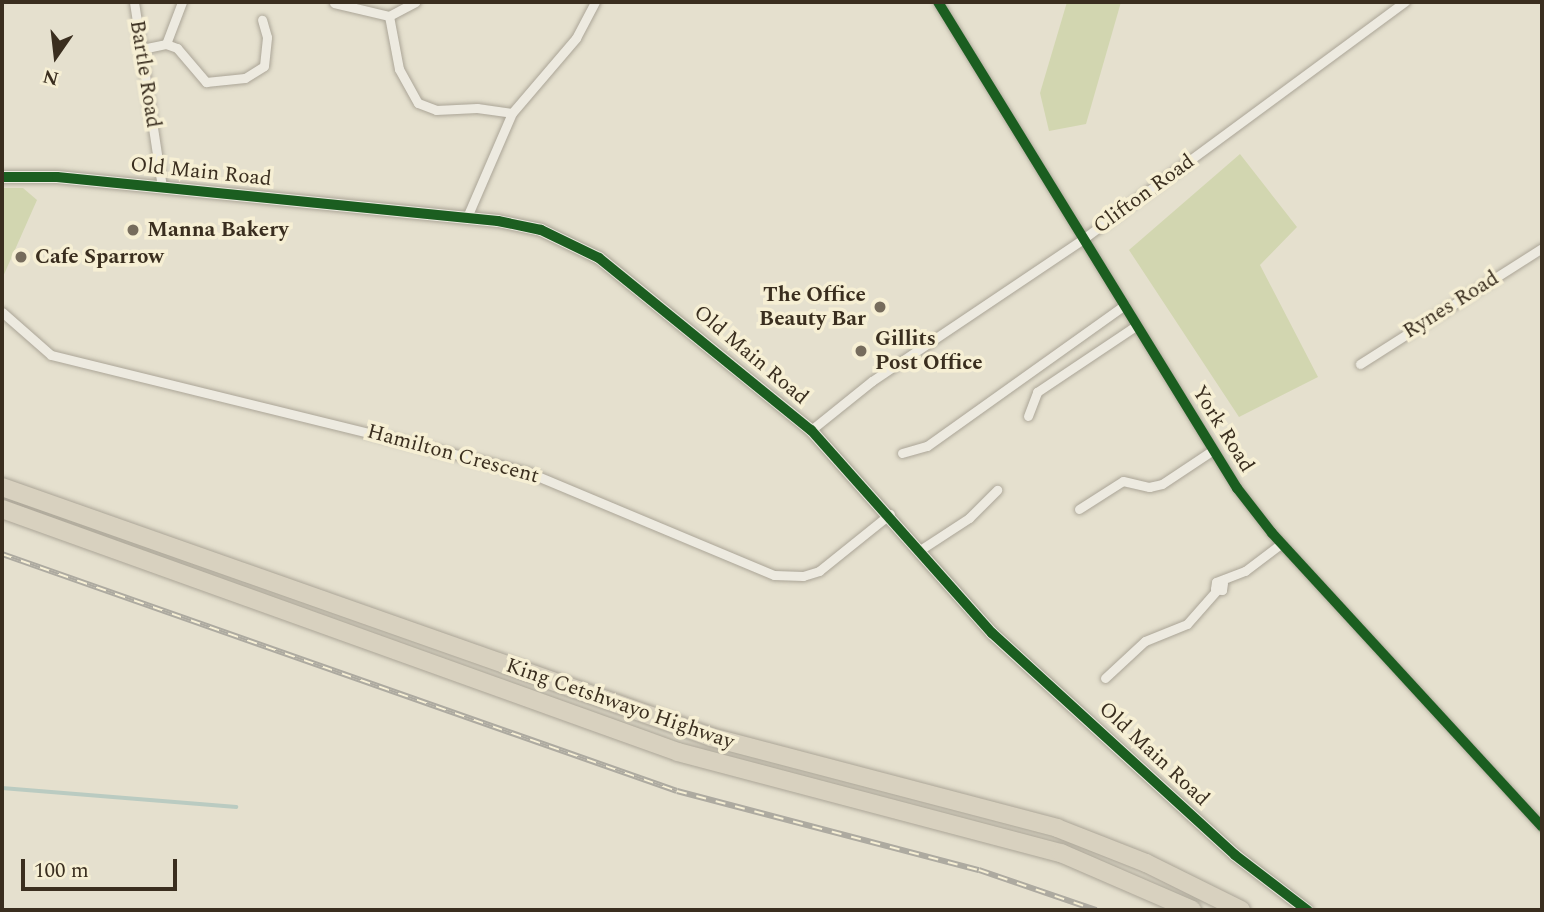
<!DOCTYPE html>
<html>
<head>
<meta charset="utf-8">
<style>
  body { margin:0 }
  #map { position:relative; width:1544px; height:912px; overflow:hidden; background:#e5e0ce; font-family:Spectral,serif }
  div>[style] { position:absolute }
  .green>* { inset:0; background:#d2d6b0 }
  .stream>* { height:3.5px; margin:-1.75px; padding:0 1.75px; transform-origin:1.75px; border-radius:1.75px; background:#bacbc1 }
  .roads { filter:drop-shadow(0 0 2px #aba597) drop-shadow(0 0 2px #aba597) }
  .street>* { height:9px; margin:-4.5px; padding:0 4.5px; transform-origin:4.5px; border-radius:4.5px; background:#edeae0 }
  .secondary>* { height:12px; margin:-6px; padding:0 6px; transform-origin:6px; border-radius:6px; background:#edeae0 }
  .highway>* { height:18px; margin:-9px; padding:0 9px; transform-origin:9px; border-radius:9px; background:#d8d1bf }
  .rail>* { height:6px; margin-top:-3px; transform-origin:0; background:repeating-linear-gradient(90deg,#f6efd4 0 10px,#adaaa0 0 20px); box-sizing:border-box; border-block:2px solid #adaaa0 }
  .cycleway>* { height:10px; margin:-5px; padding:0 5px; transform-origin:5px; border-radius:5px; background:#1b5e20 }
  .dots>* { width:19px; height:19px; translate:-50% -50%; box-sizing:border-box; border:4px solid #f6efd4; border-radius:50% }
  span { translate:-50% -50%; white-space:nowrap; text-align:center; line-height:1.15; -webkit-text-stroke:7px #f6efd4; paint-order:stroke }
  .street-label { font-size:21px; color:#3a2e1f }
  .poi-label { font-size:21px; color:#3a2e1f; font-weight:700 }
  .left { translate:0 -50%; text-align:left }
  .right { translate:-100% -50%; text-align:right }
  .frame { position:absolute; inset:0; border:4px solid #3a2e1f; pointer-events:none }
  .north { position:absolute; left:21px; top:21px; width:70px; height:70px; -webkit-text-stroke:5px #f6efd4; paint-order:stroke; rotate:194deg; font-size:19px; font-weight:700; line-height:28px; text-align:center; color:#3a2e1f }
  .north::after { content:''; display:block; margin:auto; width:24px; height:32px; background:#3a2e1f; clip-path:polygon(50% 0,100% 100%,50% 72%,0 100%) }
  .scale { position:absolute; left:21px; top:859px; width:156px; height:32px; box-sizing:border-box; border:4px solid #3a2e1f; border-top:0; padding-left:9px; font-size:21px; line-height:24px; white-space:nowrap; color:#3a2e1f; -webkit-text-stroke:5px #f6efd4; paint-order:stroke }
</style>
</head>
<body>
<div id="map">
  <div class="green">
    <i style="clip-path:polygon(1067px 2px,1121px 2px,1086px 124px,1049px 131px,1040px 93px)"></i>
    <i style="clip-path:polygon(1240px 154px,1297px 227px,1260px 265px,1318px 377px,1239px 417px,1129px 250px)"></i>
    <i style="clip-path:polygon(2px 188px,23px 188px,37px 200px,2px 279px)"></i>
  </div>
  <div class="stream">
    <i style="left:2px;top:788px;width:235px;rotate:4.6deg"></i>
  </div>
  <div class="roads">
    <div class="street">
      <i style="left:134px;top:2px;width:188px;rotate:81.4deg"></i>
      <i style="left:938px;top:2px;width:571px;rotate:58.4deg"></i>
      <i style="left:1237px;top:488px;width:57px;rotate:52.1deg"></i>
      <i style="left:1272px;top:533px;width:399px;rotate:47.4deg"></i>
      <i style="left:334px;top:3px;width:57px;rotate:13.3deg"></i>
      <i style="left:389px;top:16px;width:54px;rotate:79.3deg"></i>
      <i style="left:399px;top:69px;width:39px;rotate:61deg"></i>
      <i style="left:418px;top:103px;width:19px;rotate:21deg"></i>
      <i style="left:436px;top:110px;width:41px;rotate:-2.8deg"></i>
      <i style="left:477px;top:108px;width:35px;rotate:8deg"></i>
      <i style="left:389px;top:16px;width:30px;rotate:-28deg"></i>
      <i style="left:166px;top:44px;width:45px;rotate:-69.1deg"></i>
      <i style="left:142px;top:49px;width:25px;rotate:-12deg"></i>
      <i style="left:166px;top:44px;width:12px;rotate:20deg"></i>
      <i style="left:177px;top:48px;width:45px;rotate:49.5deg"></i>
      <i style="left:206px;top:82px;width:39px;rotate:-6deg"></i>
      <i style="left:245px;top:78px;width:22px;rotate:-32deg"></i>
      <i style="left:264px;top:66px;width:29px;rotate:-84deg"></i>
      <i style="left:267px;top:37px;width:18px;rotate:-106deg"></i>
      <i style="left:467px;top:217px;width:113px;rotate:-66.6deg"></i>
      <i style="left:512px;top:113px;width:99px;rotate:-49.5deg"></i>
      <i style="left:576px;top:38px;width:41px;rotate:-62.2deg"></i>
      <i style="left:2px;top:312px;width:65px;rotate:41.3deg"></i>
      <i style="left:51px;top:355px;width:493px;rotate:13.8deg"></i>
      <i style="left:530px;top:473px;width:264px;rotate:22.7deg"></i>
      <i style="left:774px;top:575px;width:29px;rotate:2deg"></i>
      <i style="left:803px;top:576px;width:17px;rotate:-17deg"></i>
      <i style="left:819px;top:571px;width:91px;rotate:-38.8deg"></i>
      <i style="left:1360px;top:364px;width:216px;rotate:-32.5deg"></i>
      <i style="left:1028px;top:416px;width:26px;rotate:-69deg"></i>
      <i style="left:1037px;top:392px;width:120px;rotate:-33.8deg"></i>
      <i style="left:811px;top:430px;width:78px;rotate:-38.8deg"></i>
      <i style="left:872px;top:381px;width:254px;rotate:-33.9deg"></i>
      <i style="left:1083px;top:239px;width:400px;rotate:-36.4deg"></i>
      <i style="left:902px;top:453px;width:26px;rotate:-16deg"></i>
      <i style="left:927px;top:446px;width:243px;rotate:-35.5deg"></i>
      <i style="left:1079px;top:509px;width:52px;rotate:-32.5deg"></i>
      <i style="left:1123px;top:481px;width:27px;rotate:13deg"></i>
      <i style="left:1149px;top:487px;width:13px;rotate:-13deg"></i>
      <i style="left:1162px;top:484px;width:61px;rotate:-33.7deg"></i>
      <i style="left:920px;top:550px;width:59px;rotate:-33.1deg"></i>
      <i style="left:969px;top:518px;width:40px;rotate:-45deg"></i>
      <i style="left:1223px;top:583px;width:7px;rotate:98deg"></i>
      <i style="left:1222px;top:590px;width:7px;rotate:-172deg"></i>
      <i style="left:1215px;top:589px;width:7px;rotate:-82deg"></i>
      <i style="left:1216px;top:582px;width:31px;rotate:-21deg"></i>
      <i style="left:1245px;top:571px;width:46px;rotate:-37.1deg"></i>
      <i style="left:1105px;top:678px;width:54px;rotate:-42.8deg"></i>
      <i style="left:1145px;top:641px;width:45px;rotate:-22deg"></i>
      <i style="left:1187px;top:624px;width:45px;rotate:-48.6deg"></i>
    </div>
    <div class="secondary">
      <i style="left:2px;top:177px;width:55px"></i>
      <i style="left:57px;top:177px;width:443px;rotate:5.7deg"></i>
      <i style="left:498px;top:221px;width:44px;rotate:11.8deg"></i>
      <i style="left:541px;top:230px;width:64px;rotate:25.8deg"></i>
      <i style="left:599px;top:258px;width:273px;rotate:39.1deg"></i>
      <i style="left:811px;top:430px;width:272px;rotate:48.3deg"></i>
      <i style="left:992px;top:633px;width:329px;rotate:42.4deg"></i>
      <i style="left:1235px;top:855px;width:91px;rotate:37.4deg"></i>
    </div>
    <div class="highway">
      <i style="left:2px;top:487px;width:752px;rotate:19.42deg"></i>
      <i style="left:711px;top:737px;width:358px;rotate:14.7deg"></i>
      <i style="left:1057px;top:828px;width:96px;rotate:21.5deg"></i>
      <i style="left:1146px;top:863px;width:106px;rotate:26.3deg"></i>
      <i style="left:2px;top:509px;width:718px;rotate:19.77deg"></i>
      <i style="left:678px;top:752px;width:396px;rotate:14.8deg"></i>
      <i style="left:1061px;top:853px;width:143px;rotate:23.5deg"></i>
    </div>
  </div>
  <div class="rail">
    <i style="left:2px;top:554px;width:715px;rotate:19.35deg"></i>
    <i style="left:677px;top:791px;width:312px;rotate:14.7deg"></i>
    <i style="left:979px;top:870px;width:124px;rotate:18.9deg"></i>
  </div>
  <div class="cycleway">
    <i style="left:938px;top:2px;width:571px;rotate:58.4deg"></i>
    <i style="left:1237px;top:488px;width:57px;rotate:52.1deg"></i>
    <i style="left:1272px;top:533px;width:399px;rotate:47.4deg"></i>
    <i style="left:2px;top:177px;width:55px"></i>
    <i style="left:57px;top:177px;width:443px;rotate:5.7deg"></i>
    <i style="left:498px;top:221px;width:44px;rotate:11.8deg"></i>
    <i style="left:541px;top:230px;width:64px;rotate:25.8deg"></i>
    <i style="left:599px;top:258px;width:273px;rotate:39.1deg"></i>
    <i style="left:811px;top:430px;width:272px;rotate:48.3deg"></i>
    <i style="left:992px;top:633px;width:329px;rotate:42.4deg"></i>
    <i style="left:1235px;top:855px;width:91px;rotate:37.4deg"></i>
  </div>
  <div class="dots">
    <i style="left:133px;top:230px;background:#766c5c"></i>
    <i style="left:21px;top:257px;background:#766c5c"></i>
    <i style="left:880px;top:307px;background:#766c5c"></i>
    <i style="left:861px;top:351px;background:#766c5c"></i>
  </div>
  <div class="street-label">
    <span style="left:145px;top:74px;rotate:81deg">Bartle Road</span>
    <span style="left:201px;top:172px;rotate:6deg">Old Main Road</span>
    <span style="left:1144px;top:194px;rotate:-36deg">Clifton Road</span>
    <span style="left:1451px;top:305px;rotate:-32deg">Rynes Road</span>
    <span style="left:751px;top:355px;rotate:40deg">Old Main Road</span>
    <span style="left:1223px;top:429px;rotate:58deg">York Road</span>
    <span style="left:453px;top:454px;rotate:15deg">Hamilton Crescent</span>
    <span style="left:620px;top:704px;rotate:19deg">King Cetshwayo Highway</span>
    <span style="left:1154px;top:754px;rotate:43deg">Old Main Road</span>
  </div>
  <div class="poi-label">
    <span class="left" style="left:147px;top:230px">Manna Bakery</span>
    <span class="left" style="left:35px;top:257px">Cafe Sparrow</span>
    <span class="right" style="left:866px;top:307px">The Office<br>Beauty Bar</span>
    <span class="left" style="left:875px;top:351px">Gillits<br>Post Office</span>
  </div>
  <div class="frame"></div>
  <div class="north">N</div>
  <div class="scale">100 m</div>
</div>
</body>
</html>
